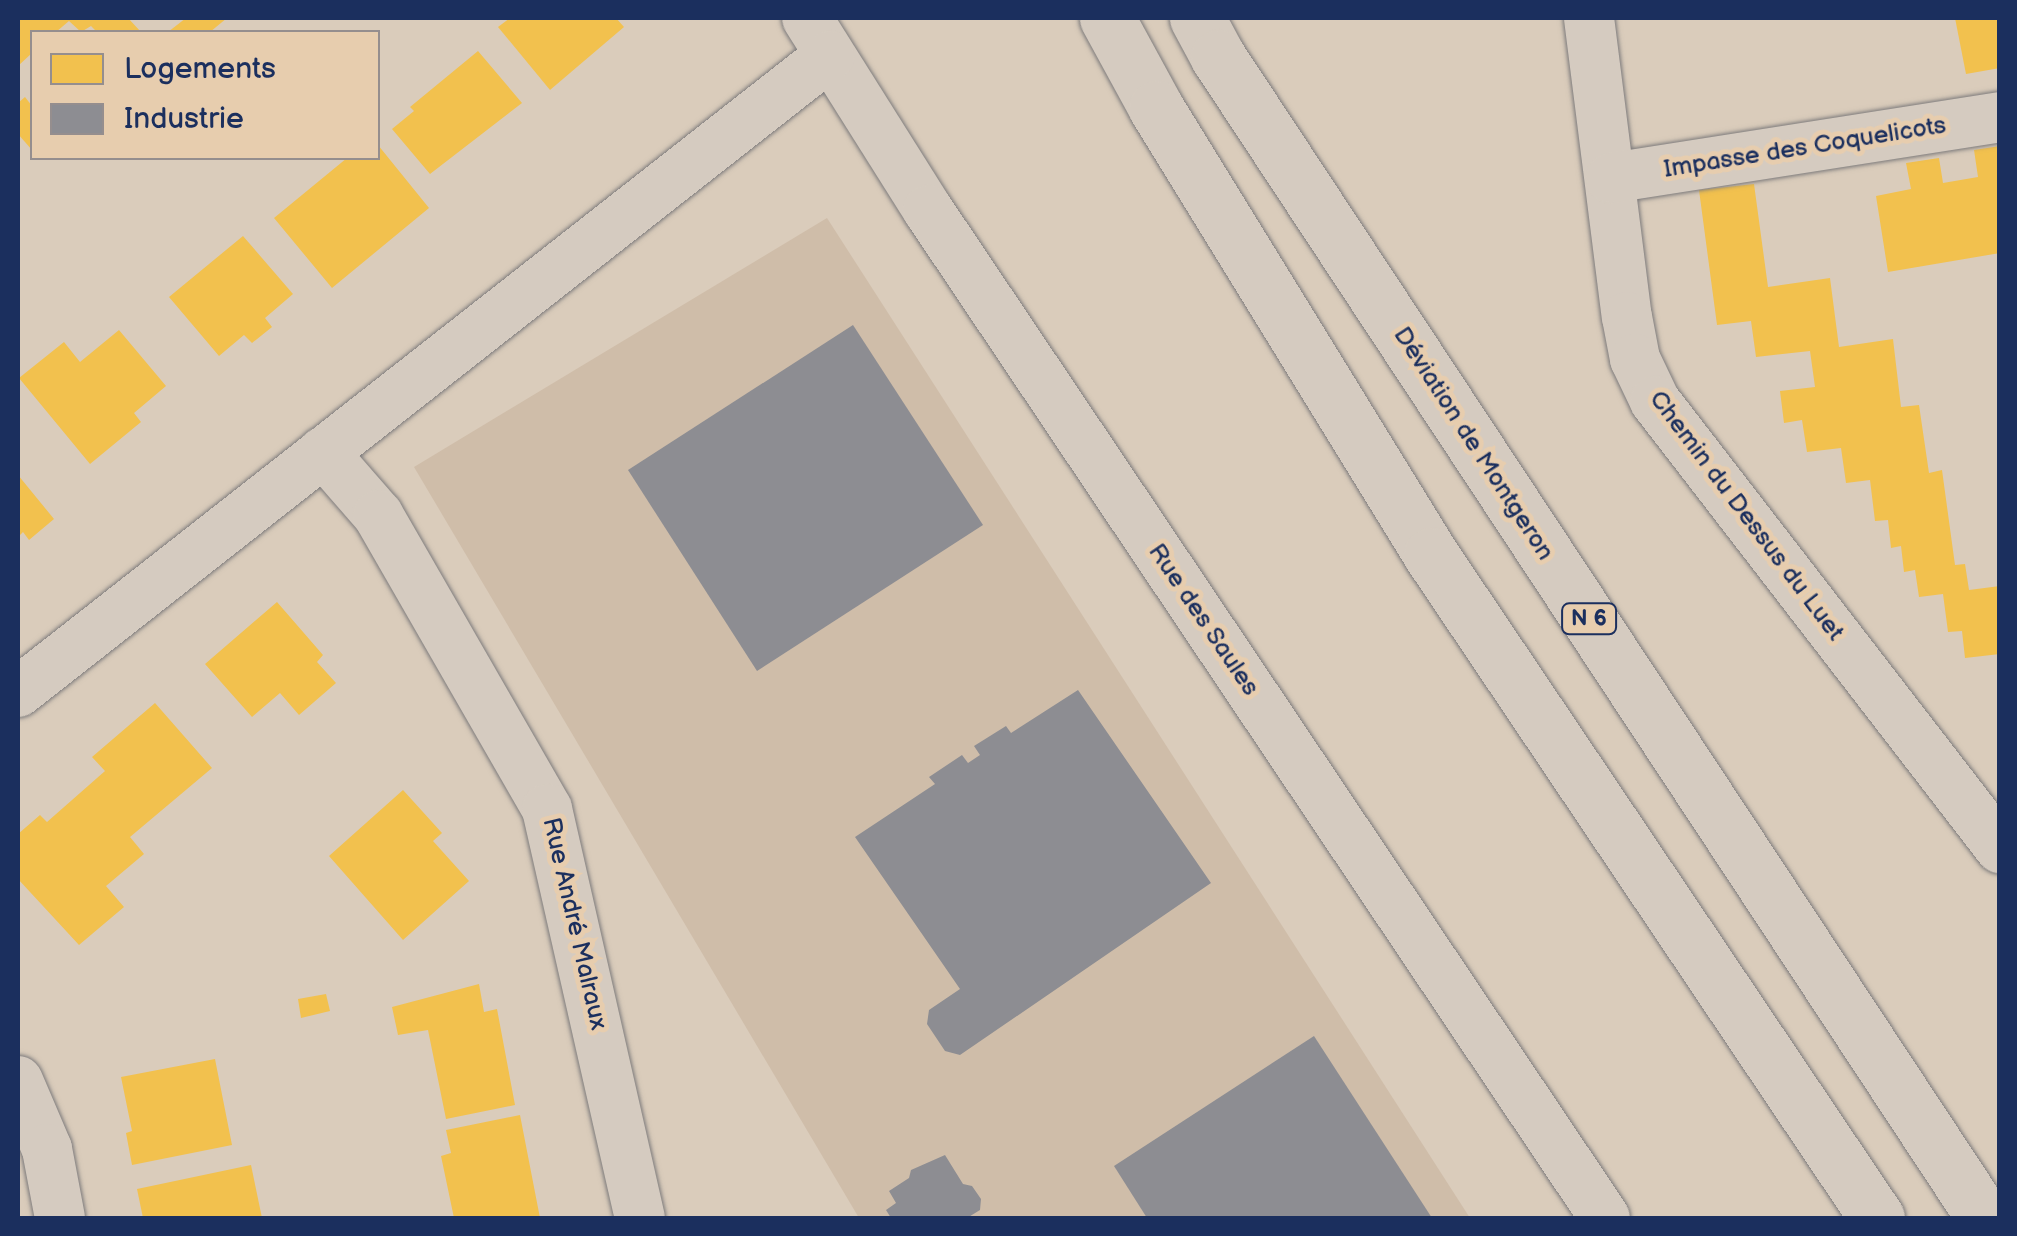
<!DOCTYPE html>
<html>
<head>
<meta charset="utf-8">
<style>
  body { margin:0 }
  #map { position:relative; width:2017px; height:1236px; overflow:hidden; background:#daccbb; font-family:"Balsamiq Sans",sans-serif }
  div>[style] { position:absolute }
  .built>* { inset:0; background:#cfbda9 }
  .homes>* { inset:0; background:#f2c14e }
  .industry>* { inset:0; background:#8d8d92 }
  .roads { filter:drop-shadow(0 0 2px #7d7b7c) drop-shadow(0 0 2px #7d7b7c) }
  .minor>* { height:50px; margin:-25px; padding:0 25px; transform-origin:25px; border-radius:25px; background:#d5cbc0 }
  .primary>* { height:55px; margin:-27.5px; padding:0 27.5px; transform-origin:27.5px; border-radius:27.5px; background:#d5cbc0 }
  span { translate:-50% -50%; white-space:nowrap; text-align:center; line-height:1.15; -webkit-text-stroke:10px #e7cdae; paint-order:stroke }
  .shield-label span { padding:2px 8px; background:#e7cdae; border:2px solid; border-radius:8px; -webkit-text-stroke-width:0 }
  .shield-label { font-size:22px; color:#1b2f5e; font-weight:700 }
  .street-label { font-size:25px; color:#1b2f5e }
  .frame { position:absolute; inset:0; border:20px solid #1b2f5e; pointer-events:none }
  .legend { position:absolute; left:30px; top:30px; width:350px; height:130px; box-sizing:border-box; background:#e7cdae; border:2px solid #958e8e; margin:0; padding:12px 18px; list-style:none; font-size:30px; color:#1b2f5e }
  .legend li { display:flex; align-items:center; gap:20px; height:50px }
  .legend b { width:50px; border:2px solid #958e8e }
</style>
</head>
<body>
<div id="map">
  <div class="built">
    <i style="clip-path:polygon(827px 218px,1470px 1218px,859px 1218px,414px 467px)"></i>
  </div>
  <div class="homes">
    <i style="clip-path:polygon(18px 18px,128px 18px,141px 32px,97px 32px,91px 26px,81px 32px,69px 21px,56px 32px,32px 32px,32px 53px,18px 66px)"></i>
    <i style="clip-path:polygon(186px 18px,227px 18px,210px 32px,168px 32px)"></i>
    <i style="clip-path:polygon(510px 18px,616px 18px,624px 27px,550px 90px,498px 27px)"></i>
    <i style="clip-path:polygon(1955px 18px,2000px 18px,2000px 68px,1966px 74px)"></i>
    <i style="clip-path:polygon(478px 51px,522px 103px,430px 174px,392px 129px,414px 111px,410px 107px)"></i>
    <i style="clip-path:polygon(25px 97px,32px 106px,32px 150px,18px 134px,18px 103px)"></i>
    <i style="clip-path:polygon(378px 145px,429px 208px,332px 288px,274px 218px,347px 158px,378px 158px)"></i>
    <i style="clip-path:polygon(2000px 146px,2000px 253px,1888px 272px,1876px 196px,1911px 189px,1906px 163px,1939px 158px,1943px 183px,1978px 177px,1974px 150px)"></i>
    <i style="clip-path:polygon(1754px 184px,1768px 287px,1830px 278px,1839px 347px,1893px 339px,1901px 407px,1919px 405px,1929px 473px,1942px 470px,1955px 565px,1965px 564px,1969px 590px,2000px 586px,2000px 654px,1965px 658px,1962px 631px,1948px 632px,1943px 594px,1919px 597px,1915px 570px,1904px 572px,1901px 546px,1891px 548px,1888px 520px,1875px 521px,1870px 480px,1846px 483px,1841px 448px,1807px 452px,1802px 420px,1784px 423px,1780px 391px,1815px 387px,1810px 351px,1756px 357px,1751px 321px,1717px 325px,1699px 190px)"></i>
    <i style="clip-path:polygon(243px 236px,293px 294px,265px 318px,272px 327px,252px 343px,244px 335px,219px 356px,169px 297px)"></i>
    <i style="clip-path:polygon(119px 330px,166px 386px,134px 413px,141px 422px,90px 464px,19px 378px,64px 342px,80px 362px)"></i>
    <i style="clip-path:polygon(18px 475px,54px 519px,29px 540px,23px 532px,18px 537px)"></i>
    <i style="clip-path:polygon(277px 602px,323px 655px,317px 662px,336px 683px,299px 715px,280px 693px,252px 717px,205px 664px)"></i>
    <i style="clip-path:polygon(155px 703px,212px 768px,130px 837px,144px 854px,106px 886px,124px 907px,79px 945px,18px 879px,18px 834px,40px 815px,47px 822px,105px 771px,92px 757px)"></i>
    <i style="clip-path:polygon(403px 790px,442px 833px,433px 841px,469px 881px,403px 940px,329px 856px)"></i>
    <i style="clip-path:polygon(479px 984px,484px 1012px,497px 1009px,515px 1105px,446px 1119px,428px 1030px,398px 1035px,392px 1007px)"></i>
    <i style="clip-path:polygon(326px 994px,330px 1011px,301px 1018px,298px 999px)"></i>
    <i style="clip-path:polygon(215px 1059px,232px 1145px,132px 1165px,126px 1133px,132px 1131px,121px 1077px)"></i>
    <i style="clip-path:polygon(520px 1115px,540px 1218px,454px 1218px,441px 1156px,451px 1153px,446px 1130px)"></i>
    <i style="clip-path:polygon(251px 1165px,262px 1218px,143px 1218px,137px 1189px)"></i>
  </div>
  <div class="industry">
    <i style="clip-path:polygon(853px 325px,983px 525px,757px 671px,628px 470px)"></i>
    <i style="clip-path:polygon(1078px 690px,1211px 883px,960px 1055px,945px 1051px,927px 1024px,929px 1010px,960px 989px,855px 837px,935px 784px,929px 777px,962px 755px,968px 763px,980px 755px,974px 746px,1006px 726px,1011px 733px)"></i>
    <i style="clip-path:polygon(1314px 1036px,1432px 1218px,1147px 1218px,1114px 1166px)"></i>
    <i style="clip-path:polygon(945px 1155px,963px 1184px,972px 1186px,981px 1199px,980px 1210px,967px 1218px,891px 1218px,886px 1210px,896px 1203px,889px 1191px,909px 1178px,911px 1170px)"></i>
  </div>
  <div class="roads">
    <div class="minor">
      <i style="left:807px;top:18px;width:227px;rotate:57.8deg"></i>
      <i style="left:928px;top:210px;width:1214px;rotate:56.11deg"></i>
      <i style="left:1589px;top:18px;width:301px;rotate:82.8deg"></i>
      <i style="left:1627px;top:317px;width:43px;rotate:79.2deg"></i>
      <i style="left:1635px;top:359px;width:47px;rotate:64.5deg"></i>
      <i style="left:1655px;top:401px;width:565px;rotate:52.34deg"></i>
      <i style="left:1611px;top:178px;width:394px;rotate:-8.9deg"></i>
      <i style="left:323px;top:452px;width:84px;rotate:48.9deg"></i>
      <i style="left:378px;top:515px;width:339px;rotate:60.1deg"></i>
      <i style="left:547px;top:809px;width:419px;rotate:77.2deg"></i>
      <i style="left:18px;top:692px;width:1031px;rotate:-38.1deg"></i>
      <i style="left:18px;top:1081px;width:74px;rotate:66.9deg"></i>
      <i style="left:47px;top:1149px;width:70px;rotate:79.3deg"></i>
    </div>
    <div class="primary">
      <i style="left:1107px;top:18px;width:102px;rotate:61.4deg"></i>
      <i style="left:1156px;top:108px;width:525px;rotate:58.4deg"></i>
      <i style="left:1431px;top:555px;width:799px;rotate:56.07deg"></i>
      <i style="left:1197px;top:18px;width:44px;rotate:61.7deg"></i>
      <i style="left:1218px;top:57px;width:1391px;rotate:56.58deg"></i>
    </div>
  </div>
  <div class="shield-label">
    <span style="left:1589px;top:619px">N 6</span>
  </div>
  <div class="street-label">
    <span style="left:1805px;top:148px;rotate:-9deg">Impasse des Coquelicots</span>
    <span style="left:1473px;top:444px;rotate:57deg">Déviation de Montgeron</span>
    <span style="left:1746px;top:516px;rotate:53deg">Chemin du Dessus du Luet</span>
    <span style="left:1203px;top:620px;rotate:56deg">Rue des Saules</span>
    <span style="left:574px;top:924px;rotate:77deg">Rue André Malraux</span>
  </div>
  <div class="frame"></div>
  <ul class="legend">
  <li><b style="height:28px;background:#f2c14e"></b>Logements</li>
  <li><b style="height:28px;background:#8d8d92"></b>Industrie</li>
  </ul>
</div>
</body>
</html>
